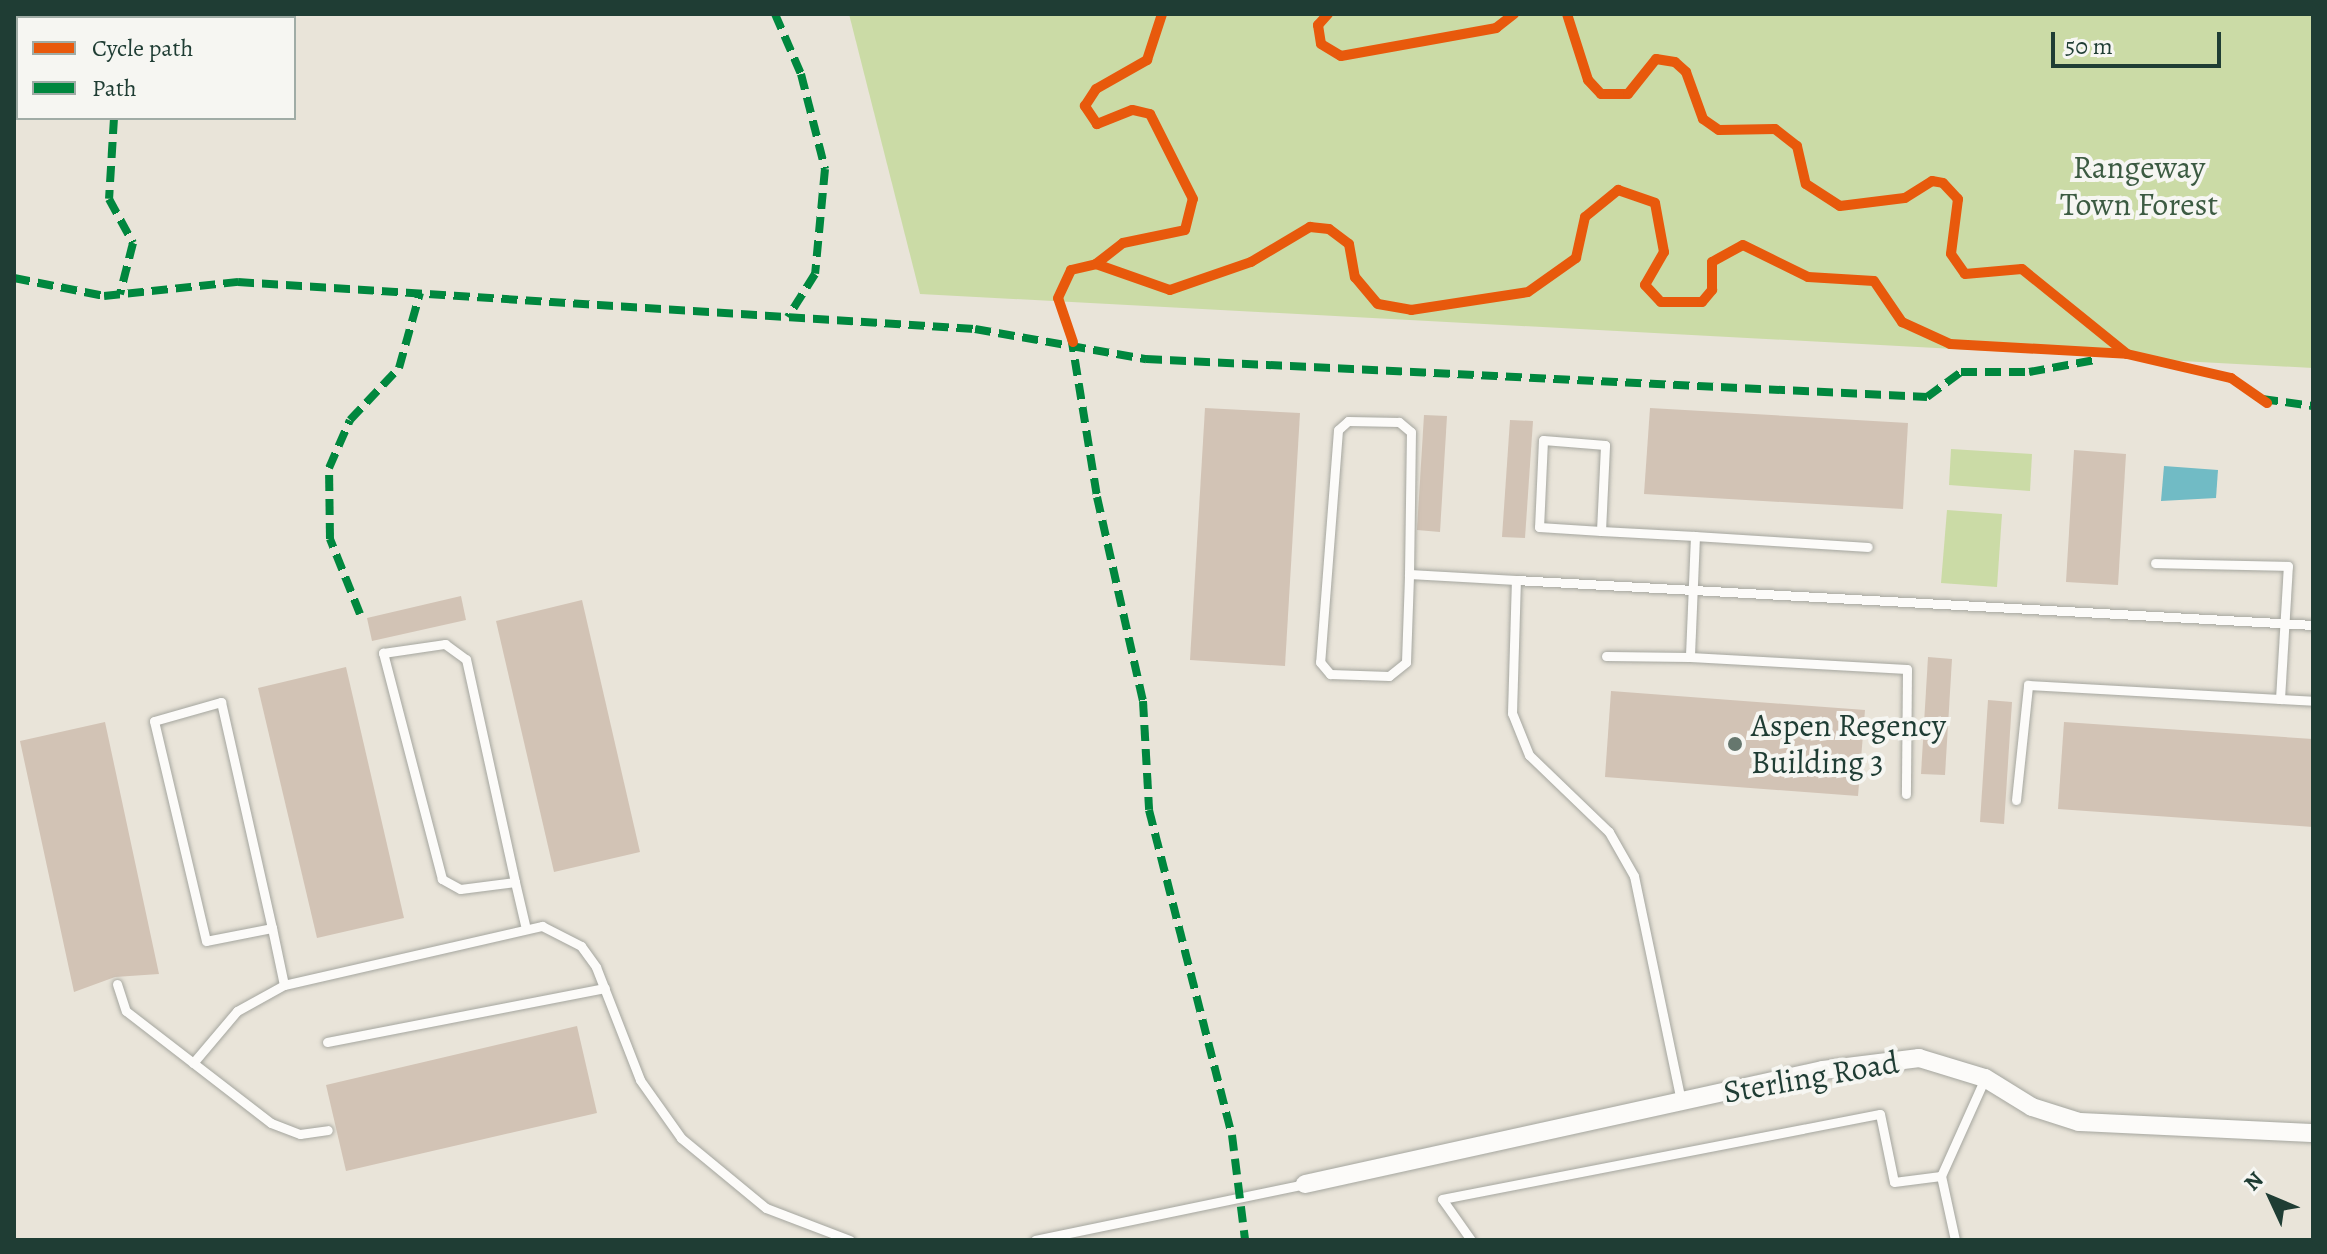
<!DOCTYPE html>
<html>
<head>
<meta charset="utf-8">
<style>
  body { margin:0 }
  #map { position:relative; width:2327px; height:1254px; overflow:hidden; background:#e9e4d9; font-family:Alegreya,serif }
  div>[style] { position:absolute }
  .green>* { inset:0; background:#cbdba6 }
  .water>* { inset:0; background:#71bbc5 }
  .building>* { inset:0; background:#d2c3b5 }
  .roads { filter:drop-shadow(0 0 2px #a5a69f) drop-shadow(0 0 2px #a5a69f) }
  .lane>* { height:9px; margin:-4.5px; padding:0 4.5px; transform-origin:4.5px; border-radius:4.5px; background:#fcfbf9 }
  .street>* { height:18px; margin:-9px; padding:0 9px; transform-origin:9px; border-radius:9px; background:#fcfbf9 }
  .quiet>* { height:8px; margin-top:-4px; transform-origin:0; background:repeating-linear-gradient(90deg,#00873e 0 16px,transparent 0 24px) }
  .cycleway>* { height:10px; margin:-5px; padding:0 5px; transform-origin:5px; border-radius:5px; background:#e8590c }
  .dots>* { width:22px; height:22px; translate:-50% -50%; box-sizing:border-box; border:4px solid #f6f6f2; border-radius:50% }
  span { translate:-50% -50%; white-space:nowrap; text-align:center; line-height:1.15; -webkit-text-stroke:8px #f6f6f2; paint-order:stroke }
  .park-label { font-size:32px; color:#3c5b42 }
  .poi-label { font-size:32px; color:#1f3d34 }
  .left { translate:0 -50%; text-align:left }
  .street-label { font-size:32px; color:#1f3d34 }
  .frame { position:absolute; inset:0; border:16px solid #1f3d34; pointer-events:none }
  .legend { position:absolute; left:16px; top:16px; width:280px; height:104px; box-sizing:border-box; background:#f6f6f2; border:2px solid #a0aca6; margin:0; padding:10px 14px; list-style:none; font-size:24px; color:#1f3d34 }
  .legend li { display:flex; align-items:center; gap:16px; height:40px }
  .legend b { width:40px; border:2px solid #a0aca6 }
  .north { position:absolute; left:2231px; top:1158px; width:80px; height:80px; -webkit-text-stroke:6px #f6f6f2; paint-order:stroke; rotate:314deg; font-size:22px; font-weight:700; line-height:32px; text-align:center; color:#1f3d34 }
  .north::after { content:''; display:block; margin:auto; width:28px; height:36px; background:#1f3d34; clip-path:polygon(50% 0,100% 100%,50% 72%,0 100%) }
  .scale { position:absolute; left:2051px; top:32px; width:170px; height:36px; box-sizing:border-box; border:4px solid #1f3d34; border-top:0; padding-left:10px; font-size:24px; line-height:28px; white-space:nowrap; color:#1f3d34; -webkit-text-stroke:6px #f6f6f2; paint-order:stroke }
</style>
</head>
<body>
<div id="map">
  <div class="green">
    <i style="clip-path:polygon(849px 14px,2313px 14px,2313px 368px,920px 294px)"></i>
    <i style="clip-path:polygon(1951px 449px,2032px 454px,2030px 491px,1949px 485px)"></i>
    <i style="clip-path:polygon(1947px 510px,2002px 514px,1997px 587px,1941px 583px)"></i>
  </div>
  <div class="water">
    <i style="clip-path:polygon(2164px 466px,2218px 470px,2216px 498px,2161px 501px)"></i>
  </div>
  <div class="building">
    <i style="clip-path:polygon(1205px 408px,1300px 413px,1285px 666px,1190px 660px)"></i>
    <i style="clip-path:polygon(1650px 408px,1908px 423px,1903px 509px,1644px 494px)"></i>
    <i style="clip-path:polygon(1424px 415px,1447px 416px,1440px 532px,1417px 530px)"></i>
    <i style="clip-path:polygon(1510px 420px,1533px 421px,1525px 538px,1502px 537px)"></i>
    <i style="clip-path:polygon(2074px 450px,2126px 454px,2118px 585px,2066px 582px)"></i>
    <i style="clip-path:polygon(461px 596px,466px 620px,372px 641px,367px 618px)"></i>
    <i style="clip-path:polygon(582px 600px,640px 852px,554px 872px,496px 621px)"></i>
    <i style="clip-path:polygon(1928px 657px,1952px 659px,1945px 775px,1921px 774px)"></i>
    <i style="clip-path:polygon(346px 667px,404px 918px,317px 938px,258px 688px)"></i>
    <i style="clip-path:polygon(1611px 691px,1865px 710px,1858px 796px,1605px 777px)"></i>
    <i style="clip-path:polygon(1988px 700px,2012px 702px,2004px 824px,1980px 822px)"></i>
    <i style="clip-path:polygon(105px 722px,159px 974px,115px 977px,74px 992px,20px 741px)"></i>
    <i style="clip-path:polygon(2064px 722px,2313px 739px,2313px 827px,2058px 809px)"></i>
    <i style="clip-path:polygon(577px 1026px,597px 1113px,346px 1171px,326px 1085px)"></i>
  </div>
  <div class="roads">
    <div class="lane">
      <i style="left:1601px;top:531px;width:86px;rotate:-87.3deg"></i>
      <i style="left:1605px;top:445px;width:62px;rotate:-175.4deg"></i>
      <i style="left:1543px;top:440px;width:87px;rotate:92.6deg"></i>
      <i style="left:1539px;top:527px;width:62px;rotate:3.7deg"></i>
      <i style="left:1601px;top:531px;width:94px;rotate:3deg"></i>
      <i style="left:1695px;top:536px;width:121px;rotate:92.4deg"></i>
      <i style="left:1690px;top:657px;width:217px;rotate:3.2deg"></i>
      <i style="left:1907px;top:669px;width:125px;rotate:90.5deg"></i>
      <i style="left:1695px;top:536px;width:173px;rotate:3.6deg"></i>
      <i style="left:1409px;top:574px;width:142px;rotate:-89.2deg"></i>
      <i style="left:1411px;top:432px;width:16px;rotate:-140deg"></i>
      <i style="left:1399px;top:422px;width:51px;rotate:-178.9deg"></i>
      <i style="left:1348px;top:421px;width:13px;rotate:138deg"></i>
      <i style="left:1338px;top:430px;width:233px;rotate:94.4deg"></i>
      <i style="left:1320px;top:662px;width:16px;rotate:50deg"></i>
      <i style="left:1330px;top:674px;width:59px;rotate:1.9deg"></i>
      <i style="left:1389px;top:676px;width:22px;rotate:-39deg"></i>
      <i style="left:1406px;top:662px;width:88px;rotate:-88deg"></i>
      <i style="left:1409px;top:574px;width:107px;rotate:3.2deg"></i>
      <i style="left:1606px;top:656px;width:84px;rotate:0.7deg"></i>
      <i style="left:2280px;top:699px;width:33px;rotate:3deg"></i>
      <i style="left:2016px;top:800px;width:116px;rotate:-84deg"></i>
      <i style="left:2028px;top:685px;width:252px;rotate:3.2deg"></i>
      <i style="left:2280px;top:699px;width:133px;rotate:-86.6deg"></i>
      <i style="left:2288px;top:566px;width:133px;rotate:-178.7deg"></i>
      <i style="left:515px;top:882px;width:55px;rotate:172.7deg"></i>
      <i style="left:460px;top:889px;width:21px;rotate:-151deg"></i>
      <i style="left:442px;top:879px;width:234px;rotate:-104.6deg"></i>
      <i style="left:383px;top:653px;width:63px;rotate:-8.3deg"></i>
      <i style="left:445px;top:644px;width:26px;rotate:36deg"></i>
      <i style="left:466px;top:659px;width:228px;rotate:77.6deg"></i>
      <i style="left:515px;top:882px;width:44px;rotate:76.9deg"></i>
      <i style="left:272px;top:928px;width:67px;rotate:168.9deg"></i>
      <i style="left:206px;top:941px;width:226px;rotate:-103.3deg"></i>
      <i style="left:154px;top:721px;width:70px;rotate:-15.8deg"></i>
      <i style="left:221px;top:702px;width:232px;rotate:77.3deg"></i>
      <i style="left:272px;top:928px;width:58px;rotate:78.1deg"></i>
      <i style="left:117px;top:984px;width:28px;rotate:72deg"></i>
      <i style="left:126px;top:1011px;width:183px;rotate:37.7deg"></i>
      <i style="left:271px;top:1123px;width:31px;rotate:21deg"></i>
      <i style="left:300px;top:1134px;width:28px;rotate:-8deg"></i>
      <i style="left:327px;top:1042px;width:283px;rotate:-11deg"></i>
      <i style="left:193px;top:1063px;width:68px;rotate:-49.8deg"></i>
      <i style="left:237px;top:1011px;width:54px;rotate:-29deg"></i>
      <i style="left:284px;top:985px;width:265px;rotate:-12.9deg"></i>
      <i style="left:542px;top:926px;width:44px;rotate:27.1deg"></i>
      <i style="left:581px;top:946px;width:26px;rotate:54deg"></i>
      <i style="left:596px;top:967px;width:121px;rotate:68.7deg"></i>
      <i style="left:640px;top:1080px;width:71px;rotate:54.7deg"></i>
      <i style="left:681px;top:1138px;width:110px;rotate:39.5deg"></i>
      <i style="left:766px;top:1208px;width:90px;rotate:20.9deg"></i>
      <i style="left:1681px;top:1101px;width:230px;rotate:-101.8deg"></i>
      <i style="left:1634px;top:876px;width:51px;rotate:-119.6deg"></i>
      <i style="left:1609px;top:832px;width:111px;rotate:-136.1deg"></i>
      <i style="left:1529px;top:755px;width:45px;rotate:-112deg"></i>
      <i style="left:1512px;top:713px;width:133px;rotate:-88.3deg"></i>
      <i style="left:1516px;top:580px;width:798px;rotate:3.23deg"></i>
      <i style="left:1035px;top:1240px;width:276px;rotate:-11.7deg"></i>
      <i style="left:1471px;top:1240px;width:50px;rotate:-125.3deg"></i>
      <i style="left:1442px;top:1199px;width:446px;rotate:-11deg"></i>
      <i style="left:1880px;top:1114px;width:69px;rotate:78.4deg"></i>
      <i style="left:1894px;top:1182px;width:47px;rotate:-7.3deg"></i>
      <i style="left:1955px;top:1240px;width:66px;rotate:-102.3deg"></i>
      <i style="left:1941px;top:1176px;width:107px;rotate:-65.8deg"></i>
    </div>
    <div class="street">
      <i style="left:1305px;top:1184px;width:530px;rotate:-12.41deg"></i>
      <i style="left:1823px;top:1070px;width:97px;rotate:-7.1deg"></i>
      <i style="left:1919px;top:1058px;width:69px;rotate:16.9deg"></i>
      <i style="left:1985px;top:1078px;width:55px;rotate:31.7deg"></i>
      <i style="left:2032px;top:1107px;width:49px;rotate:17.7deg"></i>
      <i style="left:2079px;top:1122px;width:234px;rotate:2.7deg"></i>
    </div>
  </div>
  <div class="quiet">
    <i style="left:775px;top:14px;width:65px;rotate:66.6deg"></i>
    <i style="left:801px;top:74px;width:98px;rotate:75.8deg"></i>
    <i style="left:825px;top:169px;width:105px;rotate:95.4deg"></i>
    <i style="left:815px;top:274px;width:51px;rotate:122.1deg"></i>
    <i style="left:172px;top:18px;width:7px;rotate:-34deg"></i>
    <i style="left:114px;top:118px;width:81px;rotate:93.5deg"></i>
    <i style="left:109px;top:199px;width:50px;rotate:61.4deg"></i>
    <i style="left:133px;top:243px;width:53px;rotate:104.3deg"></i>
    <i style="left:14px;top:278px;width:92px;rotate:11.3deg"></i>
    <i style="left:104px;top:296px;width:135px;rotate:-6deg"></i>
    <i style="left:238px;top:282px;width:738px;rotate:3.65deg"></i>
    <i style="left:975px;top:329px;width:174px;rotate:10deg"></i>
    <i style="left:1146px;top:359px;width:782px;rotate:2.79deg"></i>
    <i style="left:1927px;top:397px;width:42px;rotate:-36.3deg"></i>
    <i style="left:1961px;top:372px;width:68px"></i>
    <i style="left:2029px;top:372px;width:67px;rotate:-10.3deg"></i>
    <i style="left:1071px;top:336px;width:163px;rotate:80.8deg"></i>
    <i style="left:1097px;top:497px;width:209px;rotate:77.3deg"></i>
    <i style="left:1143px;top:701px;width:109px;rotate:86.8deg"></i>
    <i style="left:1149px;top:810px;width:335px;rotate:75.7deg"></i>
    <i style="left:1232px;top:1135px;width:106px;rotate:82.9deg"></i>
    <i style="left:2262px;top:399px;width:51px;rotate:7.8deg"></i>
    <i style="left:360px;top:614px;width:81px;rotate:-111.8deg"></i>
    <i style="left:330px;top:539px;width:71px;rotate:-90.8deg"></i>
    <i style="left:329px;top:468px;width:52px;rotate:-66.4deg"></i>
    <i style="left:350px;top:420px;width:71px;rotate:-46.7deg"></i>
    <i style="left:399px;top:368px;width:78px;rotate:-74.4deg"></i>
  </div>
  <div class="cycleway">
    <i style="left:1328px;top:14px;width:15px;rotate:132deg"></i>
    <i style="left:1318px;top:25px;width:19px;rotate:81deg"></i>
    <i style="left:1321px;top:44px;width:23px;rotate:31deg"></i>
    <i style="left:1341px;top:56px;width:158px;rotate:-10.2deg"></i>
    <i style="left:1496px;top:28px;width:23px;rotate:-38deg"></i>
    <i style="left:1567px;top:14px;width:69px;rotate:72.3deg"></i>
    <i style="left:1588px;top:80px;width:19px;rotate:47deg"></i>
    <i style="left:1601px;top:94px;width:27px"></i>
    <i style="left:1628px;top:94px;width:45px;rotate:-51.3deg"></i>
    <i style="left:1656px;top:59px;width:19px;rotate:9deg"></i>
    <i style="left:1675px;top:62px;width:15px;rotate:42deg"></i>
    <i style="left:1686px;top:72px;width:50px;rotate:70.1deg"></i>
    <i style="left:1703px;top:119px;width:19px;rotate:35deg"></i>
    <i style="left:1719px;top:130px;width:56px;rotate:-1deg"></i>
    <i style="left:1775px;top:129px;width:28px;rotate:38deg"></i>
    <i style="left:1797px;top:146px;width:39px;rotate:77deg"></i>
    <i style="left:1806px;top:184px;width:40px;rotate:32.9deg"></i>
    <i style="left:1840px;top:206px;width:65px;rotate:-7deg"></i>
    <i style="left:1905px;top:198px;width:32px;rotate:-32deg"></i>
    <i style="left:1932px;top:181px;width:11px;rotate:10deg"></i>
    <i style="left:1943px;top:183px;width:22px;rotate:47deg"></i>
    <i style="left:1958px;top:199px;width:55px;rotate:97.3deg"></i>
    <i style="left:1951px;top:254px;width:24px;rotate:55deg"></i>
    <i style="left:1965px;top:274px;width:57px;rotate:-5deg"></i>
    <i style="left:2022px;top:269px;width:135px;rotate:39deg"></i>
    <i style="left:1096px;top:264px;width:34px;rotate:-38deg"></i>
    <i style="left:1123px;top:243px;width:63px;rotate:-11.8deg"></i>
    <i style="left:1185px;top:230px;width:32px;rotate:-76deg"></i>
    <i style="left:1193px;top:199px;width:95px;rotate:-116.8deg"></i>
    <i style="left:1150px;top:114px;width:18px;rotate:-167deg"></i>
    <i style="left:1132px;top:110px;width:38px;rotate:158deg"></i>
    <i style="left:1097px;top:124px;width:22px;rotate:-124deg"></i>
    <i style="left:1085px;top:106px;width:20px;rotate:-57deg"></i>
    <i style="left:1096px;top:89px;width:59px;rotate:-29.6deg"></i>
    <i style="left:1147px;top:60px;width:48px;rotate:-71.9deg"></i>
    <i style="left:1073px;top:342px;width:46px;rotate:-108.8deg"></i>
    <i style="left:1058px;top:298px;width:31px;rotate:-65deg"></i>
    <i style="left:1071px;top:270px;width:26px;rotate:-13deg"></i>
    <i style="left:1096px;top:264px;width:78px;rotate:19.4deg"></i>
    <i style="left:1170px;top:290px;width:86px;rotate:-19.1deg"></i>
    <i style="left:1251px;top:262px;width:69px;rotate:-30.7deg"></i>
    <i style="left:1310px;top:227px;width:19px;rotate:6deg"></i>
    <i style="left:1329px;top:229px;width:25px;rotate:37deg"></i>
    <i style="left:1349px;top:244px;width:34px;rotate:80deg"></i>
    <i style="left:1355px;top:277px;width:35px;rotate:50deg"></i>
    <i style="left:1378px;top:304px;width:34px;rotate:10deg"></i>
    <i style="left:1411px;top:310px;width:118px;rotate:-8.7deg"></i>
    <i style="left:1528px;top:292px;width:59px;rotate:-35.3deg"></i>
    <i style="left:1576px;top:258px;width:42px;rotate:-77.6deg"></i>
    <i style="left:1585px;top:217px;width:43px;rotate:-39.3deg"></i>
    <i style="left:1618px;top:190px;width:39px;rotate:19deg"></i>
    <i style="left:1655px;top:203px;width:50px;rotate:79.6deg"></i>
    <i style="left:1664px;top:252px;width:38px;rotate:120deg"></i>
    <i style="left:1645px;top:285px;width:23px;rotate:47deg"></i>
    <i style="left:1661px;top:302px;width:41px"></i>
    <i style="left:1702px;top:302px;width:16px;rotate:-50deg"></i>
    <i style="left:1712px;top:290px;width:28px;rotate:-90deg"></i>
    <i style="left:1712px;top:262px;width:35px;rotate:-29deg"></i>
    <i style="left:1743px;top:245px;width:72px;rotate:26.2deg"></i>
    <i style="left:1808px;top:277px;width:66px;rotate:3.5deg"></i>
    <i style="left:1874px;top:281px;width:50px;rotate:55.7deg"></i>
    <i style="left:1902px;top:322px;width:53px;rotate:24.6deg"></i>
    <i style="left:1950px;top:344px;width:177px;rotate:3.2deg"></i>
    <i style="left:2127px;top:354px;width:107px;rotate:13deg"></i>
    <i style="left:2231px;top:378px;width:44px;rotate:34.8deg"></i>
  </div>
  <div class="dots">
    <i style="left:1735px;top:744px;background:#66776e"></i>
  </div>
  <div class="park-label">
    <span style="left:2139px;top:186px">Rangeway<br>Town Forest</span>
  </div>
  <div class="poi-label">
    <span class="left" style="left:1751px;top:744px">Aspen Regency<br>Building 3</span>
  </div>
  <div class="street-label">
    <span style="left:1811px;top:1077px;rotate:-10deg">Sterling Road</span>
  </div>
  <div class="frame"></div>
  <ul class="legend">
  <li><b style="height:10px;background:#e8590c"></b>Cycle path</li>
  <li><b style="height:10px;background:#00873e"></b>Path</li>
  </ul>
  <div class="north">N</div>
  <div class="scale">50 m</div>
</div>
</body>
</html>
